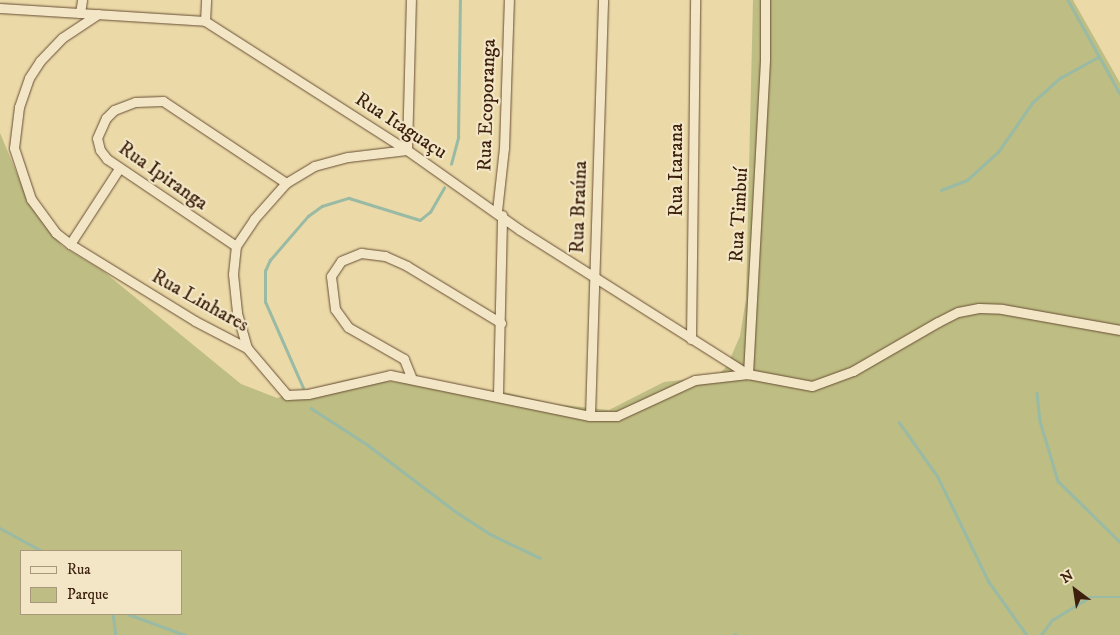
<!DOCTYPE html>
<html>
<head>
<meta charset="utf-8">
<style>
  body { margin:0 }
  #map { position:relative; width:1120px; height:635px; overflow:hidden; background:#ebd9a8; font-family:"IM FELL DW Pica",serif }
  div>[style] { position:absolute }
  .green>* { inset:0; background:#bebd83 }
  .stream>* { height:2.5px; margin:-1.25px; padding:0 1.25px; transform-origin:1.25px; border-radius:1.25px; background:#99baa4 }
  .roads { filter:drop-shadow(0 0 1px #684e34) drop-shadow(0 0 1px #684e34) }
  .minor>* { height:9px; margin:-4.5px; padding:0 4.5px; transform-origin:4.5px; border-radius:4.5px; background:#f2e6c6 }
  span { translate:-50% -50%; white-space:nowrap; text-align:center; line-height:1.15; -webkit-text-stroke:4.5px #f2e6c6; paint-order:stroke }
  .street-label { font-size:20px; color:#3c200d }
  .legend { position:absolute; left:20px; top:550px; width:162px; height:65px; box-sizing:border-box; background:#f2e6c6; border:1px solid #a9977c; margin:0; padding:6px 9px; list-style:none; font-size:15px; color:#3c200d }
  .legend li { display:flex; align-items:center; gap:10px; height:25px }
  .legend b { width:25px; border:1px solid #a9977c }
  .north { position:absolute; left:1050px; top:565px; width:50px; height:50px; -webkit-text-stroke:4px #f2e6c6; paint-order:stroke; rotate:329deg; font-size:14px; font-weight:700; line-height:20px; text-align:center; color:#3c200d }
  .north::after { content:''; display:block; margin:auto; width:18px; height:22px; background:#3c200d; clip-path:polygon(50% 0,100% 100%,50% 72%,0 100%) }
</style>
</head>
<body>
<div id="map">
  <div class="green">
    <i style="clip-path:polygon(evenodd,753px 0,1073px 0,1120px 83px,1120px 635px,0 635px,0 133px,30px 205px,62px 246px,103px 271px,241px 384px,277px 398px,354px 378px,508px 393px,554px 404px,609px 410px,664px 382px,717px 376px,727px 366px,740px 336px,746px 299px,753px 0,21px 551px,181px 551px,181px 614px,21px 614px,21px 551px)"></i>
  </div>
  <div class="stream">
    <i style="left:1068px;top:0;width:107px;rotate:61deg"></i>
    <i style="left:451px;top:164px;width:28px;rotate:-75deg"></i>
    <i style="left:458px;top:137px;width:137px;rotate:-89.2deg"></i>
    <i style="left:941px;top:190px;width:28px;rotate:-21deg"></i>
    <i style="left:967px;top:180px;width:42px;rotate:-42.1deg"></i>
    <i style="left:998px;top:152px;width:60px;rotate:-55.2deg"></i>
    <i style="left:1032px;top:103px;width:38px;rotate:-42deg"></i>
    <i style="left:1060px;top:78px;width:43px;rotate:-28.9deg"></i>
    <i style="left:303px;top:388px;width:94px;rotate:-113.8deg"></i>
    <i style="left:265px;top:302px;width:31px;rotate:-90deg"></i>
    <i style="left:265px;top:271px;width:12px;rotate:-66deg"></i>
    <i style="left:270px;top:260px;width:58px;rotate:-49.2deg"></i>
    <i style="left:308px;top:216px;width:17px;rotate:-36deg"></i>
    <i style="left:322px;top:206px;width:28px;rotate:-17deg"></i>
    <i style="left:349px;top:198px;width:74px;rotate:17.2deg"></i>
    <i style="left:420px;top:220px;width:13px;rotate:-39deg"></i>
    <i style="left:430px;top:212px;width:28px;rotate:-60deg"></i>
    <i style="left:1037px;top:393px;width:28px;rotate:84deg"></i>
    <i style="left:1040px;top:421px;width:63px;rotate:73.3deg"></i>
    <i style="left:1058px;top:481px;width:87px;rotate:44.5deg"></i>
    <i style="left:311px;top:408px;width:68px;rotate:33deg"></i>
    <i style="left:368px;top:445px;width:109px;rotate:37.2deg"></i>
    <i style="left:455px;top:511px;width:42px;rotate:33.3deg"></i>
    <i style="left:490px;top:534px;width:55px;rotate:25.6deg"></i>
    <i style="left:899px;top:422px;width:67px;rotate:54.7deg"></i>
    <i style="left:938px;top:477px;width:117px;rotate:64.1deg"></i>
    <i style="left:989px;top:582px;width:65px;rotate:54.4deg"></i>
    <i style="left:0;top:528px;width:48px;rotate:28.7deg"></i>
    <i style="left:113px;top:614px;width:21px;rotate:82deg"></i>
    <i style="left:128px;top:614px;width:61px;rotate:20.2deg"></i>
    <i style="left:735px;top:634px;width:1px;rotate:45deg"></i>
    <i style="left:1041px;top:635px;width:19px;rotate:-54deg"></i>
    <i style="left:1052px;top:620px;width:44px;rotate:-31.2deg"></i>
    <i style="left:1090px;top:597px;width:30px"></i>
  </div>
  <div class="roads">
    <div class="minor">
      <i style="left:0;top:8px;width:205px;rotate:3.6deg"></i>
      <i style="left:205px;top:21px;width:240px;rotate:32.6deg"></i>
      <i style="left:407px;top:150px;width:138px;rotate:35.3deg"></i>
      <i style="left:520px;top:230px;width:270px;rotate:32.3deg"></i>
      <i style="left:80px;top:13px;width:13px;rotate:-81deg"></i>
      <i style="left:98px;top:14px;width:43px;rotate:146.3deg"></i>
      <i style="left:62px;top:38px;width:32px;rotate:134deg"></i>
      <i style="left:40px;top:61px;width:20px;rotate:123deg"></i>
      <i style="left:29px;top:78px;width:31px;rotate:109deg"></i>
      <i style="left:19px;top:107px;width:41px;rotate:97deg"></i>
      <i style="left:14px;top:148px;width:54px;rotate:71.6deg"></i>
      <i style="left:31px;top:199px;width:42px;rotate:53.7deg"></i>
      <i style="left:56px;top:233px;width:18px;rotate:38deg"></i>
      <i style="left:70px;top:244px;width:147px;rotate:31.6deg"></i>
      <i style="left:195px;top:321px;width:59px;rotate:27.4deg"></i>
      <i style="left:247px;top:348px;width:62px;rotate:49.6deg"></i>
      <i style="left:287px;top:395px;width:21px;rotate:-3deg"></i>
      <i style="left:308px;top:394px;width:84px;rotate:-13deg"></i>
      <i style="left:390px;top:375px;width:204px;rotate:11.6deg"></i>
      <i style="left:590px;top:416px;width:27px"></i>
      <i style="left:617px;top:416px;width:86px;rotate:-24.8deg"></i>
      <i style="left:695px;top:380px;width:53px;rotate:-6.5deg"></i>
      <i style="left:748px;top:374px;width:65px;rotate:10.6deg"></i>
      <i style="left:812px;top:386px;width:44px;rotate:-20.1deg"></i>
      <i style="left:853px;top:371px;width:98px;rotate:-30deg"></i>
      <i style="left:938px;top:322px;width:22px;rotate:-27deg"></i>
      <i style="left:958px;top:312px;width:21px;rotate:-11deg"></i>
      <i style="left:979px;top:308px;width:23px;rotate:2deg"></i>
      <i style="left:1002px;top:309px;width:120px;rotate:10.1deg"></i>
      <i style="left:205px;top:21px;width:21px;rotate:-87deg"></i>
      <i style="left:407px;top:150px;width:150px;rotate:-88.5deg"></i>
      <i style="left:497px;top:211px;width:63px;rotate:-83.7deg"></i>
      <i style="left:504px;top:148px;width:148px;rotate:-88.1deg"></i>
      <i style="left:70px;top:244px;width:88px;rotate:-57deg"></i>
      <i style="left:236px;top:246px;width:156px;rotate:-146deg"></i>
      <i style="left:107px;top:159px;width:11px;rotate:-128deg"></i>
      <i style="left:100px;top:150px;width:12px;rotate:-104deg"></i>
      <i style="left:97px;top:138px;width:22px;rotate:-66deg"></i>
      <i style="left:106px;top:118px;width:11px;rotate:-45deg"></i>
      <i style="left:114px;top:110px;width:22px;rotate:-21deg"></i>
      <i style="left:135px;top:102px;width:28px;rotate:-2deg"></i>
      <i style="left:163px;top:101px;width:148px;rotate:33.7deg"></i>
      <i style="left:691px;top:339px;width:339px;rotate:-89.3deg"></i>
      <i style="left:247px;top:348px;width:37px;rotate:-106deg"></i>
      <i style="left:237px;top:312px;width:38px;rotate:-96deg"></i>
      <i style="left:233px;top:274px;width:28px;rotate:-84deg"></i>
      <i style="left:236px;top:246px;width:32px;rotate:-56deg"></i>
      <i style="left:254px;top:219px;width:48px;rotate:-48.4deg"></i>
      <i style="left:286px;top:183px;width:33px;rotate:-31deg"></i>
      <i style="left:314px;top:166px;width:35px;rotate:-15deg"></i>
      <i style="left:348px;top:157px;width:59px;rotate:-6.8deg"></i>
      <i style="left:748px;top:374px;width:315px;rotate:-86.9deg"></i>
      <i style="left:765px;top:59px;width:59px;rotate:-90deg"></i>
      <i style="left:412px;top:379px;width:22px;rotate:-112deg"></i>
      <i style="left:404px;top:359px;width:64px;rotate:-150.3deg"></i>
      <i style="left:348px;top:327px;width:22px;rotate:-126deg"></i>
      <i style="left:335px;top:309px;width:33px;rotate:-97deg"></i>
      <i style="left:331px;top:276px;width:18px;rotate:-56deg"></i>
      <i style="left:341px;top:261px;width:22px;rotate:-22deg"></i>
      <i style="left:361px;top:253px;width:24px;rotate:7deg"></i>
      <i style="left:385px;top:256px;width:24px;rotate:24deg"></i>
      <i style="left:407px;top:266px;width:110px;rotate:31.2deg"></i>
      <i style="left:498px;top:395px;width:180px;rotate:-88.7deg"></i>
      <i style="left:590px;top:416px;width:416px;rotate:-88.2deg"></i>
    </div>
  </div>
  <div class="street-label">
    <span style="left:487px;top:105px;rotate:-88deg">Rua Ecoporanga</span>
    <span style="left:401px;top:126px;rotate:33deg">Rua Itaguaçu</span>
    <span style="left:676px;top:170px;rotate:-90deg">Rua Itarana</span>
    <span style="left:163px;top:176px;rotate:35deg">Rua Ipiranga</span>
    <span style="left:579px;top:207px;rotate:-88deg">Rua Braúna</span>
    <span style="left:739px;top:215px;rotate:-87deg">Rua Timbuí</span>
    <span style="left:200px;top:301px;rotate:29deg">Rua Linhares</span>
  </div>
  <ul class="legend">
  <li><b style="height:6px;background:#f2e6c6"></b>Rua</li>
  <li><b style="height:14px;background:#bebd83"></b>Parque</li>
  </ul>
  <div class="north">N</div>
</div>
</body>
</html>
